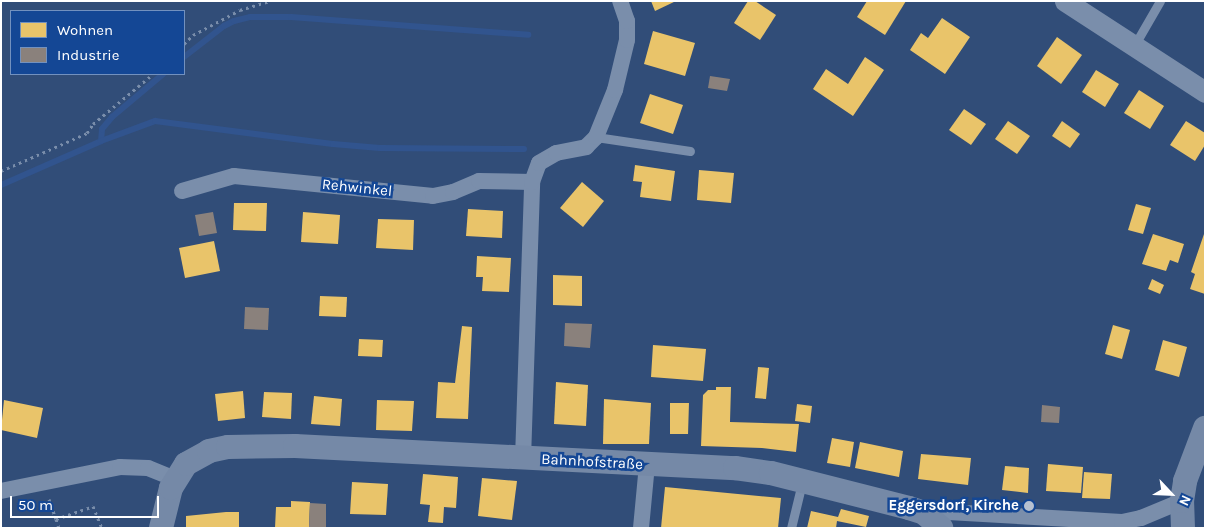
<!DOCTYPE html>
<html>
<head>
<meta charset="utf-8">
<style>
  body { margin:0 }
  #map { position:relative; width:1206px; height:529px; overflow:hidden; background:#314d78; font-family:Karla,sans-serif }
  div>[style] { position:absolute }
  .homes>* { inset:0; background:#e9c46a }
  .industry>* { inset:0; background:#8a817c }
  .stream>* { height:6px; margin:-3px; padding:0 3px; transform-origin:3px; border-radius:3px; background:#31548e }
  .path>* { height:3px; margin-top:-1.5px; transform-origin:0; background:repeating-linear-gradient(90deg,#7a8eab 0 2.5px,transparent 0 6.5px) }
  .service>* { height:9px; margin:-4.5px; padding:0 4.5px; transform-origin:4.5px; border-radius:4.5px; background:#7a8eab }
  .minor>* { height:16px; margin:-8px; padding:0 8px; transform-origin:8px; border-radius:8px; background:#7a8eab }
  .tertiary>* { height:21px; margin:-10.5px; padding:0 10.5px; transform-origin:10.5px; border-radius:10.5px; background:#7a8eab }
  .secondary>* { height:24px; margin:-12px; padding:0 12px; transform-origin:12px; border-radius:12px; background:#7589a7 }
  .dots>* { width:14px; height:14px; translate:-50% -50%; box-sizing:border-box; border:2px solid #144795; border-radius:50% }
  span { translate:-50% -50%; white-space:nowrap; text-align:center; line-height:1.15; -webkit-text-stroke:5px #144795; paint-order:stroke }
  .street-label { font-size:15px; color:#fff }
  .poi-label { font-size:15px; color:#fff; font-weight:700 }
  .right { translate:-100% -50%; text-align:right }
  .frame { position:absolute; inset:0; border:2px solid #fff; pointer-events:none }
  .legend { position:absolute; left:10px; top:10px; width:175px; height:65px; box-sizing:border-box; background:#144795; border:1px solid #7291bf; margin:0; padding:6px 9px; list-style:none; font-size:15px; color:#fff }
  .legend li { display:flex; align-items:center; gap:10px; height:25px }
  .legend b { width:25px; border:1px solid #7291bf }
  .north { position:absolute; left:1146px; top:469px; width:50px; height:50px; -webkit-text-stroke:4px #144795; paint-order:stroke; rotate:115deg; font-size:14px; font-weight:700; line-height:20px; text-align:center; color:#fff }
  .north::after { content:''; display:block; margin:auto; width:18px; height:22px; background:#fff; clip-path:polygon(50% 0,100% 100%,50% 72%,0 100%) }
  .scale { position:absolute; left:10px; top:496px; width:149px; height:22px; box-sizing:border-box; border:2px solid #fff; border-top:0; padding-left:6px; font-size:15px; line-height:18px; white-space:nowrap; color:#fff; -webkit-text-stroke:4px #144795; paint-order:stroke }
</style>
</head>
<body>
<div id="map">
  <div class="homes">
    <i style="clip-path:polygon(651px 1px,676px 1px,655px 11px)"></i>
    <i style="clip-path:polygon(748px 1px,755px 1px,776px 15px,760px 40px,734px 23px)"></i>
    <i style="clip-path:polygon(867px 1px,906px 1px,885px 35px,857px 17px)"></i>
    <i style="clip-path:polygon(942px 18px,970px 37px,945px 74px,910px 50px,921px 33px,928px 38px)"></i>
    <i style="clip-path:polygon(653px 31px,695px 43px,685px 76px,644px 64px)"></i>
    <i style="clip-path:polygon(1057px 37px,1082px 55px,1061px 84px,1037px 66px)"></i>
    <i style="clip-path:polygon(865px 57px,884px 70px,853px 116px,813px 89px,826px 69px,848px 84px)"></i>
    <i style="clip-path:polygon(1096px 70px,1119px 84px,1105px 107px,1082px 92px)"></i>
    <i style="clip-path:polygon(1139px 90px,1164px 106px,1150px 129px,1124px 113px)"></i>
    <i style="clip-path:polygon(650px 94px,683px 105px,673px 134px,640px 123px)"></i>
    <i style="clip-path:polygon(964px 109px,986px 124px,971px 145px,949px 130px)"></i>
    <i style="clip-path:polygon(1008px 121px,1030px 136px,1017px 154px,995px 139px)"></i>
    <i style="clip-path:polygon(1062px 121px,1080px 134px,1070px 148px,1052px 136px)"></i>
    <i style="clip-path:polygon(1186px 121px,1205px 133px,1205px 145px,1195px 161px,1170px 145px)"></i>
    <i style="clip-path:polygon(635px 165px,675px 171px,671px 201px,640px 197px,642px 182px,633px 181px)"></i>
    <i style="clip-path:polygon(699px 170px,734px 173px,731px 203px,697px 200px)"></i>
    <i style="clip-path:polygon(582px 182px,604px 201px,583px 227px,560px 208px)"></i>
    <i style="clip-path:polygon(234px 203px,267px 203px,266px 231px,233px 230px)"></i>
    <i style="clip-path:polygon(1136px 204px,1151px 208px,1143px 234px,1128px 230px)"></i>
    <i style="clip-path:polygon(468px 209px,503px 211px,502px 238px,466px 236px)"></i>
    <i style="clip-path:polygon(303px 212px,340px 215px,338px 244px,301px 242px)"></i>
    <i style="clip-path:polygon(378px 219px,414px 220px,413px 250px,376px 248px)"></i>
    <i style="clip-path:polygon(1153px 234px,1184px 244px,1178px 263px,1170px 260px,1166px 271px,1142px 264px)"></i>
    <i style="clip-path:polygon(1204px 234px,1205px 234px,1205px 294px,1190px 289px,1195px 274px,1191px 272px)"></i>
    <i style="clip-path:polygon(214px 241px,220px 271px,185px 278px,179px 248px)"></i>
    <i style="clip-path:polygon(477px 256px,511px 258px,509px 292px,482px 291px,483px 277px,476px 277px)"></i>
    <i style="clip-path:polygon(553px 275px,582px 276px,582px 306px,553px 305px)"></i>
    <i style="clip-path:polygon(1152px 279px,1164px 285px,1160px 294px,1148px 289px)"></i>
    <i style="clip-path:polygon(320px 296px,347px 297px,346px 317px,319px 316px)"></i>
    <i style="clip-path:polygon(1113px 325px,1130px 330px,1122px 359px,1105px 354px)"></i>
    <i style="clip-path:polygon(462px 326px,472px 327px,468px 419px,436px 418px,438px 382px,455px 383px)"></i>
    <i style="clip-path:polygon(359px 339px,383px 340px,382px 357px,358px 356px)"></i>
    <i style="clip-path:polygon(1163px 340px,1187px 347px,1179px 377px,1155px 370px)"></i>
    <i style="clip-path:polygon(653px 345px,706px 349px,703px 381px,651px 377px)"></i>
    <i style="clip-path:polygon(758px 367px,769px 368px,766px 399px,755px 398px)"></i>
    <i style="clip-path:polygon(556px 382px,588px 385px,586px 426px,554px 424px)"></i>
    <i style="clip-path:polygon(716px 387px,731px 387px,730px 422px,799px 424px,796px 452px,762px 448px,701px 446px,703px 395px,708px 390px,716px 390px)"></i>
    <i style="clip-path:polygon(243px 391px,245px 418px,218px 421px,215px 394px)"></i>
    <i style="clip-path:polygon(264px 392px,292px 393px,291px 419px,262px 417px)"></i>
    <i style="clip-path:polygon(314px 396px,342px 399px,340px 426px,311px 424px)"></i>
    <i style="clip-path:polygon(604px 399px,651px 403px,649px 444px,603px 444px)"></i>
    <i style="clip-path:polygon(4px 400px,43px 408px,37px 438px,1px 430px)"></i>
    <i style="clip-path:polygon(377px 400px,414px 401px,412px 431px,376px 430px)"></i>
    <i style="clip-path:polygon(670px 403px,689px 403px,688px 434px,670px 434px)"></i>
    <i style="clip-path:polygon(797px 404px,812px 406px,810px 423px,795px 421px)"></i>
    <i style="clip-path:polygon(832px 438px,854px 442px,850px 467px,827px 463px)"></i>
    <i style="clip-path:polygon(860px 442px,903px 451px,899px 477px,855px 468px)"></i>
    <i style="clip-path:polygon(921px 454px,971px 458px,968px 485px,918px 479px)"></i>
    <i style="clip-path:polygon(1048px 464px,1083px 467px,1081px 493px,1046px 491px)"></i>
    <i style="clip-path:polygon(1005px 466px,1029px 468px,1028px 493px,1002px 490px)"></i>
    <i style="clip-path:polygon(1084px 472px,1112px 474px,1110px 499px,1082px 498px)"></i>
    <i style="clip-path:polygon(423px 474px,458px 477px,456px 508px,444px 507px,443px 523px,428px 522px,430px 505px,420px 504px)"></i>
    <i style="clip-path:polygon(482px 478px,517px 481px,512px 520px,478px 516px)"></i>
    <i style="clip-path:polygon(352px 482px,388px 484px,386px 515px,350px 514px)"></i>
    <i style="clip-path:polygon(665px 487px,781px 498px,778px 528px,661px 528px)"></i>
    <i style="clip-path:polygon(291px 501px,310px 502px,309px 528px,275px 528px,276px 507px,291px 507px)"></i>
    <i style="clip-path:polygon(841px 509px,869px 516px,866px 527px,837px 521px,836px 528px,807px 528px,811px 511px,838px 517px)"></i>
    <i style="clip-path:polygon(226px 512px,239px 512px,239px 528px,186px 528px,186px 516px)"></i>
  </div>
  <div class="industry">
    <i style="clip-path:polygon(710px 76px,730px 79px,727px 91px,708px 88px)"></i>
    <i style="clip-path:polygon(213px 212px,217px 233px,199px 236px,195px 215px)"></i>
    <i style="clip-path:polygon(245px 307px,269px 308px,268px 330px,244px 329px)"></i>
    <i style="clip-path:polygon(565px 323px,592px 324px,590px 348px,564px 346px)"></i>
    <i style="clip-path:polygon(1042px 405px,1060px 407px,1059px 423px,1041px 422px)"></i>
    <i style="clip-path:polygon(310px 503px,326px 504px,326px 528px,309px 528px)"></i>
  </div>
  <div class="stream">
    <i style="left:184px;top:57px;width:51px;rotate:-37.8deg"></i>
    <i style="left:224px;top:26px;width:11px;rotate:-27deg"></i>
    <i style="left:234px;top:21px;width:16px;rotate:-14deg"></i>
    <i style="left:250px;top:17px;width:41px"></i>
    <i style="left:291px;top:17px;width:238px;rotate:4.3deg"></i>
    <i style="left:101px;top:141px;width:12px;rotate:-85deg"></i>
    <i style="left:102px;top:129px;width:16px;rotate:-50deg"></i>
    <i style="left:112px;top:117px;width:67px;rotate:-40.1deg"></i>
    <i style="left:1px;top:185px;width:109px;rotate:-23.7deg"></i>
    <i style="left:101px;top:141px;width:58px;rotate:-20.3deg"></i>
    <i style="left:155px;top:121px;width:179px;rotate:7.4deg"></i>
    <i style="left:333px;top:144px;width:47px;rotate:4.9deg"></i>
    <i style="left:380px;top:148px;width:144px;rotate:0.4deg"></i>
  </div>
  <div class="path">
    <i style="left:184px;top:44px;width:13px;rotate:-45deg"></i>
    <i style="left:193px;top:35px;width:53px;rotate:-28deg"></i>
    <i style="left:240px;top:10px;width:30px;rotate:-17deg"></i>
    <i style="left:1px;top:171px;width:94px;rotate:-23.8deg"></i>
    <i style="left:87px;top:133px;width:11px;rotate:-56deg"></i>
    <i style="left:93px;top:124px;width:78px;rotate:-39.8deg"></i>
    <i style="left:49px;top:499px;width:21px;rotate:71deg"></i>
    <i style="left:56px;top:519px;width:39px;rotate:-19deg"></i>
    <i style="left:93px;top:506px;width:24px;rotate:68deg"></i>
    <i style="left:56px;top:519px;width:9px;rotate:72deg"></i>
  </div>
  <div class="service">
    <i style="left:1134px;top:46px;width:52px;rotate:-60deg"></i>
    <i style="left:596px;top:137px;width:95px;rotate:8.5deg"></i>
    <i style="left:791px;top:528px;width:46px;rotate:-76.3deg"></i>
  </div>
  <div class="minor">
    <i style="left:182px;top:191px;width:54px;rotate:-16.1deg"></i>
    <i style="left:234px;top:176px;width:200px;rotate:5.7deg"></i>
    <i style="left:433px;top:196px;width:20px;rotate:-11deg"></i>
    <i style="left:453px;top:192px;width:28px;rotate:-23deg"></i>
    <i style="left:479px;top:181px;width:53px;rotate:1.1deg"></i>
    <i style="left:523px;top:459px;width:277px;rotate:-88.1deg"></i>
    <i style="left:532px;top:182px;width:20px;rotate:-70deg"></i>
    <i style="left:539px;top:163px;width:20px;rotate:-30deg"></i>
    <i style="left:556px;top:153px;width:31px;rotate:-11deg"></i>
    <i style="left:586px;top:147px;width:14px;rotate:-45deg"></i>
    <i style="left:596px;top:137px;width:51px;rotate:-68deg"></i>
    <i style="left:615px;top:90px;width:51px;rotate:-76.5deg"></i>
    <i style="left:627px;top:40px;width:19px;rotate:-90deg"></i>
    <i style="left:627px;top:21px;width:21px;rotate:-109deg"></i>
    <i style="left:1px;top:491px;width:121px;rotate:-11.4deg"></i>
    <i style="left:120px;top:467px;width:28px;rotate:2deg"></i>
    <i style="left:148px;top:468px;width:29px;rotate:22deg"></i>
    <i style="left:936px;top:522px;width:16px;rotate:-40deg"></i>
    <i style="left:948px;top:512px;width:174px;rotate:3.3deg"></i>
    <i style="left:1122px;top:522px;width:19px;rotate:-12deg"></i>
    <i style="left:1141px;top:518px;width:44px;rotate:-22.5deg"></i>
    <i style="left:641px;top:528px;width:63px;rotate:-84.6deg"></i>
  </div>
  <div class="tertiary">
    <i style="left:1065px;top:1px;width:167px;rotate:33deg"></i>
  </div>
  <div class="secondary">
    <i style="left:161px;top:528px;width:41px;rotate:-76deg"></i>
    <i style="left:171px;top:488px;width:28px;rotate:-58deg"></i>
    <i style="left:186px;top:464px;width:26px;rotate:-29deg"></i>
    <i style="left:209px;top:451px;width:19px;rotate:-12deg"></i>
    <i style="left:228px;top:447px;width:67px;rotate:-0.9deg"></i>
    <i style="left:295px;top:446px;width:441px;rotate:2.9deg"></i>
    <i style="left:735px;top:468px;width:36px;rotate:8deg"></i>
    <i style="left:771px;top:473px;width:142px;rotate:14.2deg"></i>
    <i style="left:909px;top:508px;width:16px;rotate:18deg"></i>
    <i style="left:924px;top:513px;width:23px;rotate:41deg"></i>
    <i style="left:1183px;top:528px;width:27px;rotate:-92deg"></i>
    <i style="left:1182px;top:501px;width:20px;rotate:-81deg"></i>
    <i style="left:1185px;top:481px;width:57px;rotate:-69.3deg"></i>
  </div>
  <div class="dots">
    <i style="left:1029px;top:506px;background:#b7c1d0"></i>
  </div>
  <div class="street-label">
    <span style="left:357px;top:188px;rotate:6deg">Rehwinkel</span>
    <span style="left:592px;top:462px;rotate:3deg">Bahnhofstraße</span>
  </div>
  <div class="poi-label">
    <span class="right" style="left:1019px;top:506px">Eggersdorf, Kirche</span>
  </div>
  <div class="frame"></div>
  <ul class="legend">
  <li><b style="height:14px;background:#e9c46a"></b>Wohnen</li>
  <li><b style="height:14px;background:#8a817c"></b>Industrie</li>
  </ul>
  <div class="north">N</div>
  <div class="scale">50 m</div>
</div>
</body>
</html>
